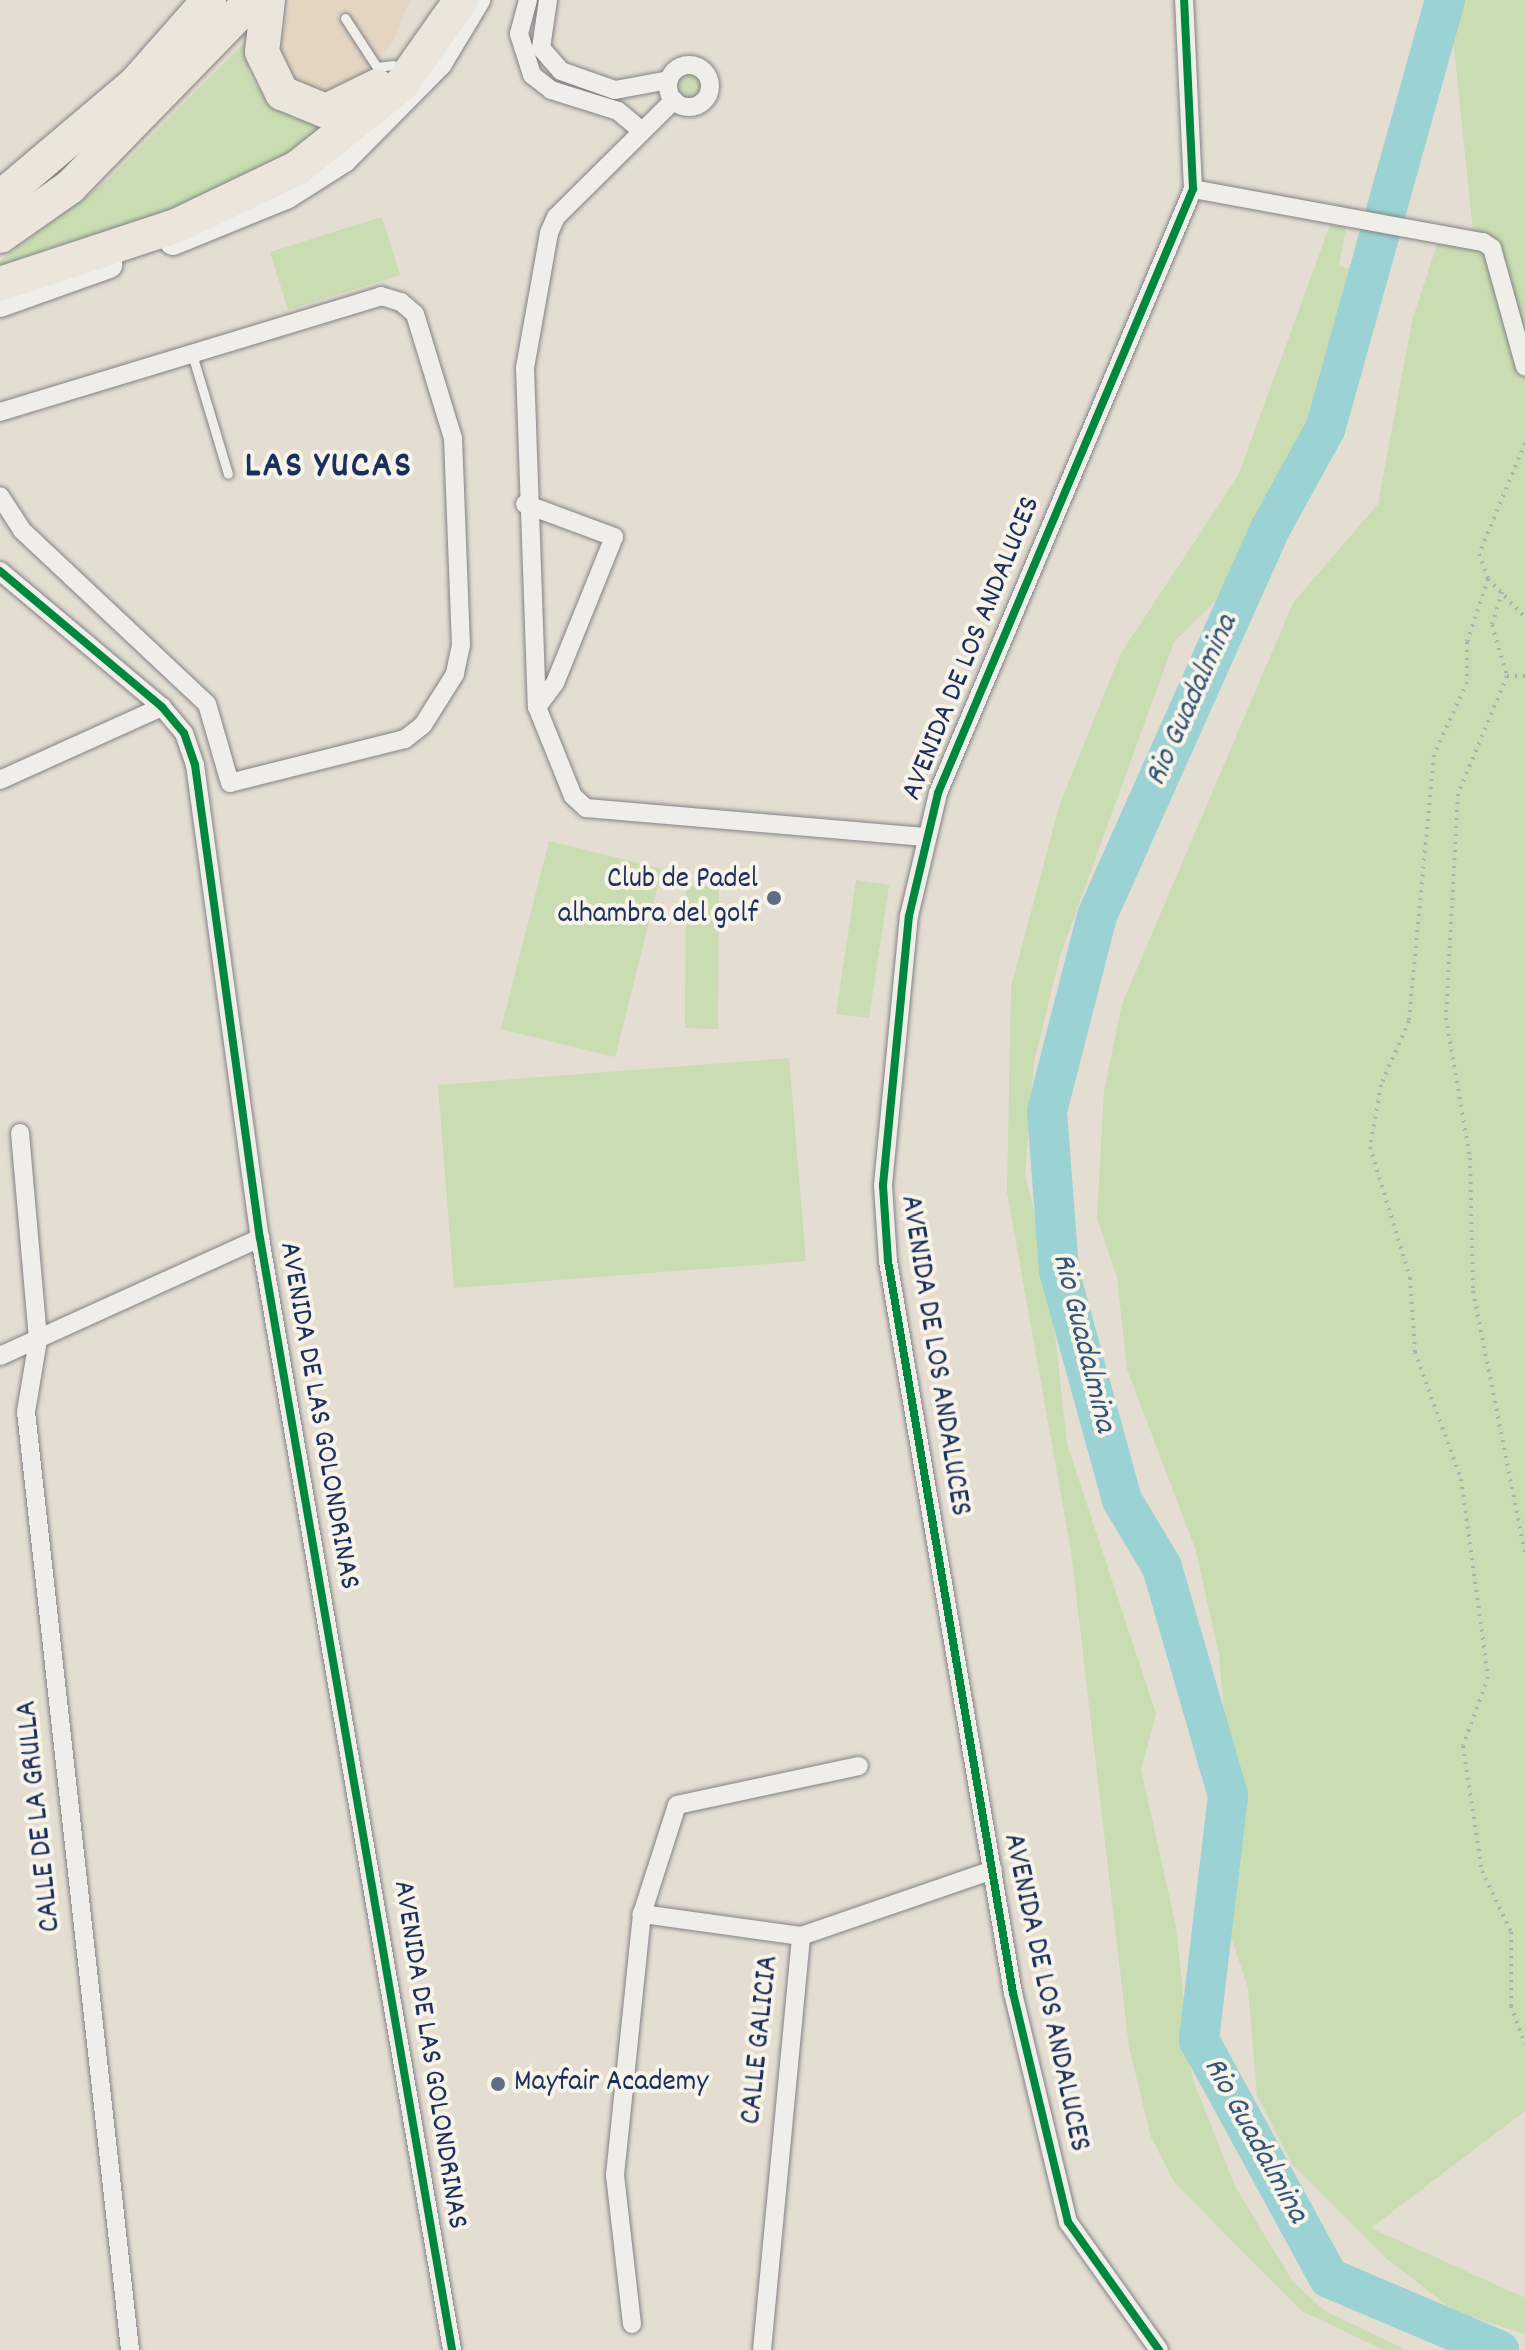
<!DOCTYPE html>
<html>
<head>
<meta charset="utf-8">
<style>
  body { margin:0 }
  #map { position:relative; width:1525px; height:2350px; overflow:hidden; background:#e4ddd2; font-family:Dekko,sans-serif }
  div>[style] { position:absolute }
  .built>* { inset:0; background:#e4d5c2 }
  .green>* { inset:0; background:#c9dcb2 }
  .round { border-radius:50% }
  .river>* { height:40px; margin:-20px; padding:0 20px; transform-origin:20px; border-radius:20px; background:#9bd2d3 }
  .path>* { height:4px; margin-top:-2px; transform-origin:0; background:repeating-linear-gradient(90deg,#aeafb1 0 2px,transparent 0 8px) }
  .roads { filter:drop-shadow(0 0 2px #828286) drop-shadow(0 0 2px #828286) }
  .lane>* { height:9px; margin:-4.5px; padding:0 4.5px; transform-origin:4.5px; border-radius:4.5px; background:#f0eee9 }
  .street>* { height:18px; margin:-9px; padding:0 9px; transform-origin:9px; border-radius:9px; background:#f0eee9 }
  .street>.ring { margin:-9px; padding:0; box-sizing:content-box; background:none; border:18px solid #f0eee9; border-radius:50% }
  .secondary>* { height:26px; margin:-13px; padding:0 13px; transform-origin:13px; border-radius:13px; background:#f0eee9 }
  .highway>* { height:34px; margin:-17px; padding:0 17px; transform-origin:17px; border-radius:17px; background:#ebe5dc }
  .cycleway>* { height:8px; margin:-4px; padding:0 4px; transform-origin:4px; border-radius:4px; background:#00873e }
  .dots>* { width:22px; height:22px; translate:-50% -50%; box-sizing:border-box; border:4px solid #f7f3e8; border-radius:50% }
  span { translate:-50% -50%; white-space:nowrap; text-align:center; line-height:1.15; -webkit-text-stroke:8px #f7f3e8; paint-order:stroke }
  .street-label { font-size:30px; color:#1b2f5e }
  .poi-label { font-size:30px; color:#1b2f5e }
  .right { translate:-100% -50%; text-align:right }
  .left { translate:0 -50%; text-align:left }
  .water-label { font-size:32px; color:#33567c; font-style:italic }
  .district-label { font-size:38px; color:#1b2f5e; font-weight:700; letter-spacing:2px }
</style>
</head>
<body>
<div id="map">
  <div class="built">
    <i style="clip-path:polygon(291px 0,410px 0,393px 41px,359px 82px,323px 95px,295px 81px,280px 49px)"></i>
  </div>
  <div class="green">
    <i style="clip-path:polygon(1449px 0,1525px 0,1525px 2111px,1371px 2228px,1525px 2298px,1525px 2334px,1454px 2311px,1386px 2258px,1292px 2164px,1257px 2095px,1248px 1988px,1231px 1937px,1237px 1850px,1219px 1655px,1196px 1551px,1127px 1369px,1117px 1277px,1097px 1218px,1104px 1091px,1122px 1004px,1293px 603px,1378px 504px,1412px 321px,1437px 244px,1475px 250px)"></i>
    <i style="clip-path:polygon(246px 41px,249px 75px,265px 98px,293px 118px,332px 125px,215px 202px,0 276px,0 261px,108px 180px)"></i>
    <i class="round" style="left:679px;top:73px;width:26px;height:26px"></i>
    <i style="clip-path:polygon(382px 217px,400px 275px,288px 310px,270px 252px)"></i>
    <i style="clip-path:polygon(1330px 225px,1346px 227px,1339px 266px,1385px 277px,1375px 328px,1317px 405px,1270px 547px,1174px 642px,1060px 956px,1034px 1062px,1025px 1174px,1048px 1269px,1067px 1444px,1156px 1714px,1141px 1769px,1176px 1927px,1192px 2077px,1235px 2186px,1293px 2282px,1325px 2311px,1406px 2350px,1384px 2350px,1302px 2311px,1174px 2182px,1151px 2137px,1129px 2047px,1071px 1551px,1007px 1192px,1011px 987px,1060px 803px,1121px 653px,1238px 476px)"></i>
    <i style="clip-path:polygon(549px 841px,662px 869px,615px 1057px,501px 1029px)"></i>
    <i style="clip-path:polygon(856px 880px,889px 885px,869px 1018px,836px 1014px)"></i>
    <i style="clip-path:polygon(686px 886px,719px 886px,718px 1029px,685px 1028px)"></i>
    <i style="clip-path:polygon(789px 1058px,806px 1261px,454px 1288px,438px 1085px)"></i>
  </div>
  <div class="river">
    <i style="left:1445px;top:0;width:445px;rotate:105.6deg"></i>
    <i style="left:1325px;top:429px;width:114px;rotate:118.8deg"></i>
    <i style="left:1270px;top:529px;width:424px;rotate:114.1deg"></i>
    <i style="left:1097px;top:916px;width:201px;rotate:104.4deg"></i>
    <i style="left:1047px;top:1111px;width:160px;rotate:85.7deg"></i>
    <i style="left:1059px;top:1271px;width:238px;rotate:74.6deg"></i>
    <i style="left:1122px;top:1500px;width:78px;rotate:59.2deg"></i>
    <i style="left:1162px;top:1567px;width:238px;rotate:73.9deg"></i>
    <i style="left:1228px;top:1796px;width:246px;rotate:96.8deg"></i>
    <i style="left:1199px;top:2040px;width:271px;rotate:61.4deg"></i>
    <i style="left:1329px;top:2278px;width:185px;rotate:23deg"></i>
  </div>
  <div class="path">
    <i style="left:1525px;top:443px;width:120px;rotate:112.5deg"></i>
    <i style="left:1479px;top:554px;width:27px;rotate:70deg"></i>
    <i style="left:1488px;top:579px;width:53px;rotate:45.8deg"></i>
    <i style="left:1488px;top:579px;width:66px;rotate:108.4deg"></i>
    <i style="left:1467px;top:642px;width:40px;rotate:90deg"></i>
    <i style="left:1467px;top:682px;width:80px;rotate:114.3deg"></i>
    <i style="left:1434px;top:755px;width:267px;rotate:95.4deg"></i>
    <i style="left:1409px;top:1021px;width:70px;rotate:113.6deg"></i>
    <i style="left:1381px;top:1085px;width:63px;rotate:100.1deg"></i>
    <i style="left:1370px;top:1147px;width:137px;rotate:73deg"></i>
    <i style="left:1410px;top:1278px;width:74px;rotate:86.1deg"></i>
    <i style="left:1415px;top:1352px;width:135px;rotate:70.1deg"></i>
    <i style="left:1461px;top:1479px;width:200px;rotate:82.2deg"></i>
    <i style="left:1488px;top:1677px;width:73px;rotate:109.9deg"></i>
    <i style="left:1463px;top:1746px;width:126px;rotate:81.4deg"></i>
    <i style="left:1482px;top:1871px;width:68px;rotate:64.6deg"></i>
    <i style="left:1511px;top:1932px;width:74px;rotate:90deg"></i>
    <i style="left:1511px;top:2006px;width:41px;rotate:70.3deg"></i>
    <i style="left:1502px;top:592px;width:34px;rotate:107deg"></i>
    <i style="left:1492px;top:625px;width:53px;rotate:73.6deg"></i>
    <i style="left:1507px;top:676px;width:128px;rotate:112.6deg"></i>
    <i style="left:1458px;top:794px;width:224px;rotate:93.1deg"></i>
    <i style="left:1446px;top:1018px;width:142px;rotate:80.3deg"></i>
    <i style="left:1470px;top:1158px;width:133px;rotate:88.7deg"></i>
    <i style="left:1473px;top:1291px;width:268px;rotate:78.8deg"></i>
    <i style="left:1507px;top:676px;width:18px"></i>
  </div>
  <div class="roads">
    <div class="lane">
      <i style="left:345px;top:18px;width:59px;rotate:56.9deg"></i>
      <i style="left:377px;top:67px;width:16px;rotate:-7deg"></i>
      <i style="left:192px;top:354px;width:125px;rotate:73.3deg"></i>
    </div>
    <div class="street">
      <i style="left:528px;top:0;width:35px;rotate:105deg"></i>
      <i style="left:519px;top:34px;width:43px;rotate:72.4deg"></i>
      <i style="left:532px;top:75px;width:24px;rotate:38deg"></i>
      <i style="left:551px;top:90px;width:70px;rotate:17.4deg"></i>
      <i style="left:618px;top:111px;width:31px;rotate:40deg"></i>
      <i style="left:548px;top:0;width:49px;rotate:98.3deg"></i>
      <i style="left:541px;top:48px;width:30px;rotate:49deg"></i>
      <i style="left:561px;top:71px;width:57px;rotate:19.4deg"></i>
      <i style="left:615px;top:90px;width:55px;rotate:-10.5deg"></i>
      <i class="ring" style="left:668px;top:65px;width:24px;height:24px"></i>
      <i style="left:674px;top:100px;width:166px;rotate:135.2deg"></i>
      <i style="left:556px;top:217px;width:17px;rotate:114deg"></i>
      <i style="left:549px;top:233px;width:137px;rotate:100.1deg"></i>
      <i style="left:525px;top:368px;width:339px;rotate:88deg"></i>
      <i style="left:537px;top:707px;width:96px;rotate:68deg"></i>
      <i style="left:573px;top:796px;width:18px;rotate:43deg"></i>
      <i style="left:586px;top:808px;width:340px;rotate:4.9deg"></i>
      <i style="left:1193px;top:189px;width:295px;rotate:10.4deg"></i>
      <i style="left:1483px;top:242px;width:11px;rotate:34deg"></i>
      <i style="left:1492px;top:248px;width:123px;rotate:74.5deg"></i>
      <i style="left:0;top:412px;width:398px;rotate:-16.9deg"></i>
      <i style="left:381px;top:296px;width:21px;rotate:17deg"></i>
      <i style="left:401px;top:302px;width:18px;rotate:41deg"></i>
      <i style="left:415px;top:314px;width:130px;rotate:73deg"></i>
      <i style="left:453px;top:438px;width:207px;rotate:87.8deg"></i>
      <i style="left:461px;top:645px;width:30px;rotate:102deg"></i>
      <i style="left:455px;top:674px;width:60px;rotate:122.1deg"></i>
      <i style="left:423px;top:725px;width:23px;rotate:142deg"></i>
      <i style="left:405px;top:739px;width:180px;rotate:165.9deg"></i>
      <i style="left:230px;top:783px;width:82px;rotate:-106.2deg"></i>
      <i style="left:207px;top:704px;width:254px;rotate:-136.8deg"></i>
      <i style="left:22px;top:530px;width:40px;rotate:-122.9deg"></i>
      <i style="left:525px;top:504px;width:95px;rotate:20.3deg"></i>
      <i style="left:614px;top:537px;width:157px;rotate:112deg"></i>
      <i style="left:555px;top:683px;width:30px;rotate:127deg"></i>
      <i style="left:0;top:571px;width:212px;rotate:40deg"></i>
      <i style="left:162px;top:707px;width:34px;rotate:50deg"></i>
      <i style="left:184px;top:733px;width:34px;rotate:71deg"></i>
      <i style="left:195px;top:765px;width:477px;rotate:82.2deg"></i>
      <i style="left:260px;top:1238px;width:1128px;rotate:80.2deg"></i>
      <i style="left:0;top:780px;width:178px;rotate:-24.3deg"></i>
      <i style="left:20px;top:1133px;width:208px;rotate:85deg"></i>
      <i style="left:38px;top:1340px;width:73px;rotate:99.5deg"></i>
      <i style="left:26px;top:1412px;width:944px;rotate:83.67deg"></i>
      <i style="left:0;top:1356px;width:286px;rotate:-24.4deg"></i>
      <i style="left:801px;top:1936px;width:161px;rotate:-172.1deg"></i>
      <i style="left:642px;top:1914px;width:114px;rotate:-72.2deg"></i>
      <i style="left:677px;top:1805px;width:186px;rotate:-12.1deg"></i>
      <i style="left:632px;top:2324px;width:150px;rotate:-96.5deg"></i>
      <i style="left:615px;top:2175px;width:262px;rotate:-84.1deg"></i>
      <i style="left:762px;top:2350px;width:416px;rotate:-84.6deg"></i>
      <i style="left:801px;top:1936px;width:203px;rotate:-19deg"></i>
      <i style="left:1159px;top:2350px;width:157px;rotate:-125.4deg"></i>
      <i style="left:1068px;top:2222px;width:236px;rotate:-103.5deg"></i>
      <i style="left:1013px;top:1993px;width:743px;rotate:-99.69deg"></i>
      <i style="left:888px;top:1261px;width:76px;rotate:-93.8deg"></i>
      <i style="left:883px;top:1185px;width:270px;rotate:-84.5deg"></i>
      <i style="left:909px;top:916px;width:126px;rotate:-76.7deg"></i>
      <i style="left:938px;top:793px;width:656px;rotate:-67.11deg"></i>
      <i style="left:1193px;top:189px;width:189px;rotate:-92.7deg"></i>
    </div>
    <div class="secondary">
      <i style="left:173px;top:242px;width:122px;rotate:-22.2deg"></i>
      <i style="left:286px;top:196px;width:69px;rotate:-32.5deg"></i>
      <i style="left:344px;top:159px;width:135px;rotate:-45.3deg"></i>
      <i style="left:439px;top:63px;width:74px;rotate:-58.9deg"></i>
      <i style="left:0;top:304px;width:116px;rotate:-19.7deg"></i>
    </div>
    <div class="highway">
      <i style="left:268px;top:0;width:52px;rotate:96.6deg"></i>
      <i style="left:262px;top:52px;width:46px;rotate:64deg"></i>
      <i style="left:282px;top:93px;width:48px;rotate:22.2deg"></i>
      <i style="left:326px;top:111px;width:57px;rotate:-26.1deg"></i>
      <i style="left:0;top:198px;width:177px;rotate:-40.2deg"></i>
      <i style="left:135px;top:84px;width:112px;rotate:-48.6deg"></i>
      <i style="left:0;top:236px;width:85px;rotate:-35deg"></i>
      <i style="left:70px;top:187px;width:261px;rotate:-45.8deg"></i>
      <i style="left:0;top:284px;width:188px;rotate:-18.3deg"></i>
      <i style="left:178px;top:225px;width:132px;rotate:-25.6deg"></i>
      <i style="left:297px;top:168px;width:133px;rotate:-38.6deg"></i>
      <i style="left:401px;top:85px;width:104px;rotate:-54.8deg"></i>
    </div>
  </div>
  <div class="cycleway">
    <i style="left:0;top:571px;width:212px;rotate:40deg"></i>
    <i style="left:162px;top:707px;width:34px;rotate:50deg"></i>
    <i style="left:184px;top:733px;width:34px;rotate:71deg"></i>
    <i style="left:195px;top:765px;width:477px;rotate:82.2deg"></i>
    <i style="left:260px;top:1238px;width:1128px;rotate:80.2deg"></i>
    <i style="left:1159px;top:2350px;width:157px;rotate:-125.4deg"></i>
    <i style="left:1068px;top:2222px;width:236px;rotate:-103.5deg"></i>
    <i style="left:1013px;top:1993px;width:743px;rotate:-99.69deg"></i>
    <i style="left:888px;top:1261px;width:76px;rotate:-93.8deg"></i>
    <i style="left:883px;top:1185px;width:270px;rotate:-84.5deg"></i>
    <i style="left:909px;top:916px;width:126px;rotate:-76.7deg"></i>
    <i style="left:938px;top:793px;width:656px;rotate:-67.11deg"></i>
    <i style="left:1193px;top:189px;width:189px;rotate:-92.7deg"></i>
  </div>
  <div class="dots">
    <i style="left:774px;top:898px;background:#616c87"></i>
    <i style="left:498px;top:2084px;background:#616c87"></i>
  </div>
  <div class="street-label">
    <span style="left:973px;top:649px;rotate:-68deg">AVENIDA DE LOS ANDALUCES</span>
    <span style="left:933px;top:1356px;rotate:81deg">AVENIDA DE LOS ANDALUCES</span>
    <span style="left:317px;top:1416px;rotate:80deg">AVENIDA DE LAS GOLONDRINAS</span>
    <span style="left:41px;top:1816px;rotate:-96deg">CALLE DE LA GRULLA</span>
    <span style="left:1044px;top:1993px;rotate:78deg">AVENIDA DE LOS ANDALUCES</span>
    <span style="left:762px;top:2040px;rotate:-84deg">CALLE GALICIA</span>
    <span style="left:428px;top:2055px;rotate:81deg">AVENIDA DE LAS GOLONDRINAS</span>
  </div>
  <div class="poi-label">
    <span class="right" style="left:758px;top:898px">Club de Padel<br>alhambra del golf</span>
    <span class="left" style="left:514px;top:2084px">Mayfair Academy</span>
  </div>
  <div class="water-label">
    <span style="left:1193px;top:701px;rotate:-66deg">Rio Guadalmina</span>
    <span style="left:1082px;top:1343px;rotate:76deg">Rio Guadalmina</span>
    <span style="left:1254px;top:2141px;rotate:61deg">Rio Guadalmina</span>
  </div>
  <div class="district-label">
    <span style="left:329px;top:468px">LAS YUCAS</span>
  </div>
</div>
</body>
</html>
